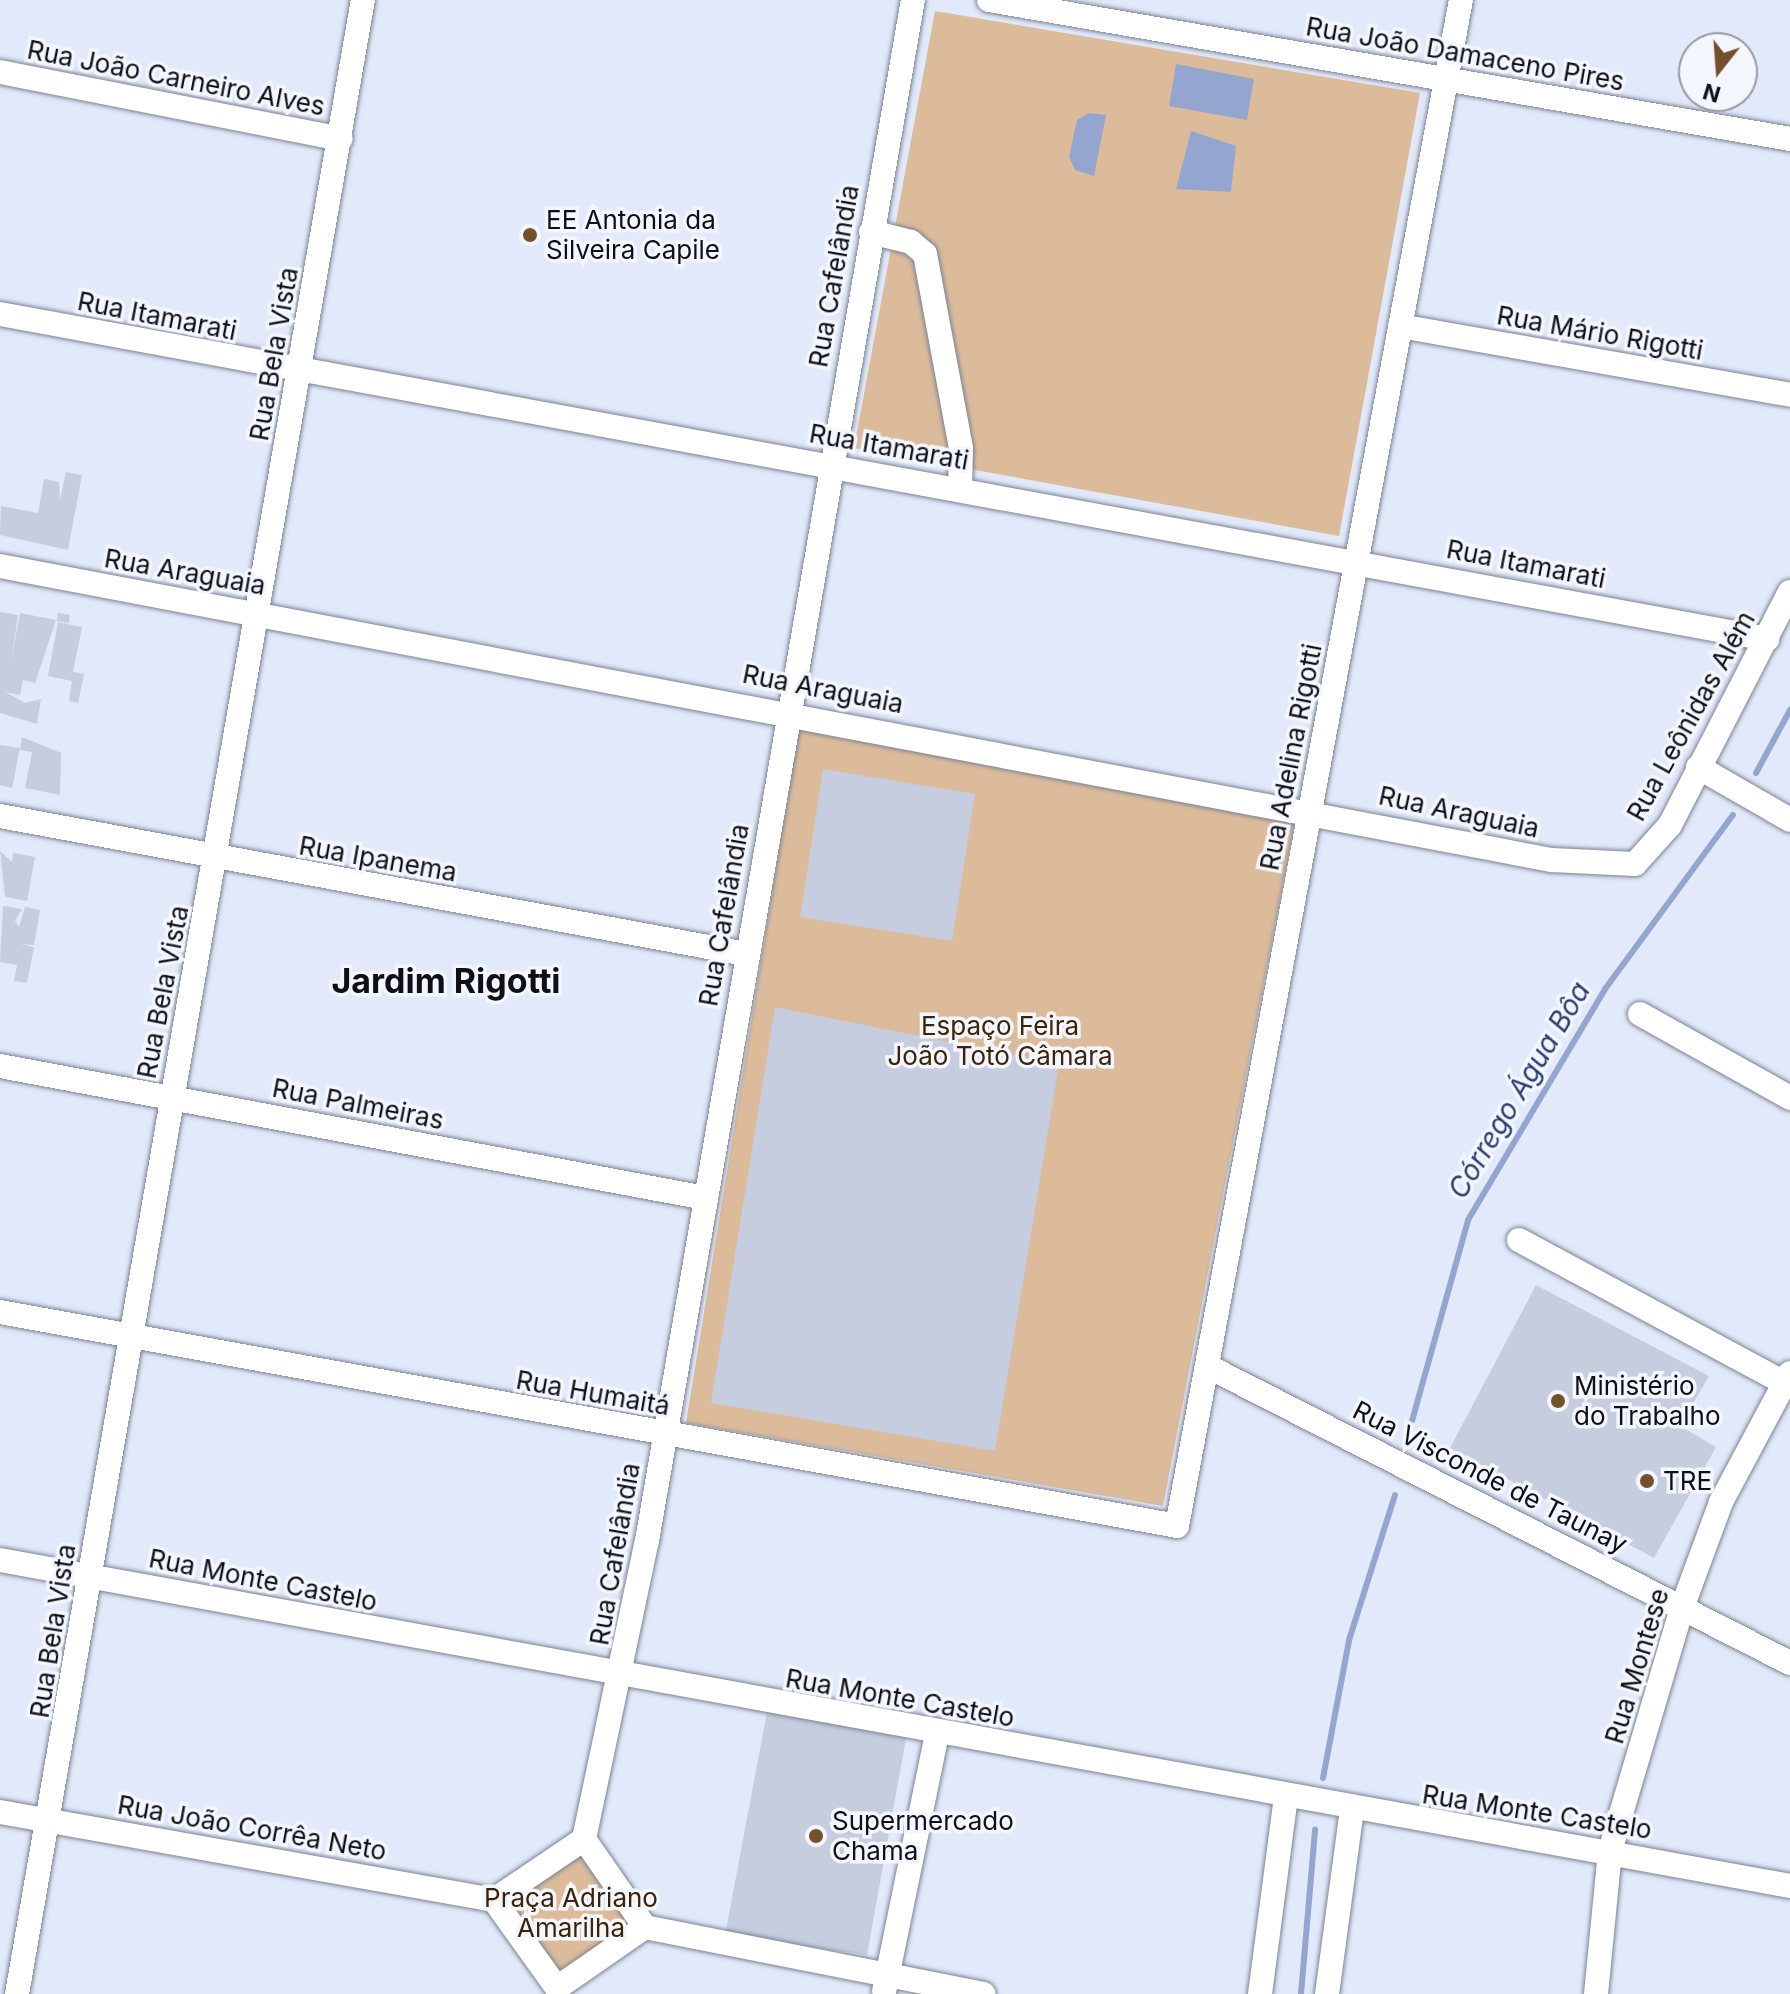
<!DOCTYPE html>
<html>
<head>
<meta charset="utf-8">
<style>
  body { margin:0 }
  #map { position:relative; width:1790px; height:1994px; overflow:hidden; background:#e1e9fa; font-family:Inter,sans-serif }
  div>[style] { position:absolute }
  .green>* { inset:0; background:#dcbb9b }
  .water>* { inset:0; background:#94a6cf }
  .stream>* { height:6px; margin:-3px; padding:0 3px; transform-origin:3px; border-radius:3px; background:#94a6cf }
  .building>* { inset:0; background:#c5cdde }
  .roads { filter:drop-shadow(0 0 2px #7c8393) drop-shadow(0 0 2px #7c8393) }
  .minor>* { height:24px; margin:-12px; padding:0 12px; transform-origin:12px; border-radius:12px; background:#fff }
  .dots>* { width:22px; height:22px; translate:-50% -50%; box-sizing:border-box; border:4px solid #f3f6fd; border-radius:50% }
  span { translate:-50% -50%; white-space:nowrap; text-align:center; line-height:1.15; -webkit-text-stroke:7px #f3f6fd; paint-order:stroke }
  .street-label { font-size:26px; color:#0e1016 }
  .poi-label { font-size:26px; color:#0e1016 }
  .left { translate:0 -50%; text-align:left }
  .park-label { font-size:26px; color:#3c2306 }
  .water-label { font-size:28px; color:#2a3f74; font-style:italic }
  .district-label { font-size:34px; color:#0e1016; font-weight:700 }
  .north { position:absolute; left:1678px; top:32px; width:80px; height:80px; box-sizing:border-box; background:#f3f6fd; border:2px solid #979aa1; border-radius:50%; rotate:197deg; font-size:22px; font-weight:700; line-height:32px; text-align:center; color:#0e1016 }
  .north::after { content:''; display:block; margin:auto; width:28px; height:36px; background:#74512a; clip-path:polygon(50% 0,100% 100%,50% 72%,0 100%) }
</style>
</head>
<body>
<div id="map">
  <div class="green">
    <i style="clip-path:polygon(935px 11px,1420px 93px,1339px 536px,854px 448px)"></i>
    <i style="clip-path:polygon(799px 728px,1295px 820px,1163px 1506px,686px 1423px)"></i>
    <i style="clip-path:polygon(584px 1845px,639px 1924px,558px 1981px,502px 1901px)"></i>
  </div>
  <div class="water">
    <i style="clip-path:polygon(1176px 64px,1254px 79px,1247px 120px,1169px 106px)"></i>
    <i style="clip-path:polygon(1089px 113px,1106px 115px,1094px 176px,1075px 170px,1069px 157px,1077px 120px)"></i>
    <i style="clip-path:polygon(1191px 131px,1236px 146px,1231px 192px,1176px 189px)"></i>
  </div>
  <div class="stream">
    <i style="left:1756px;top:773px;width:72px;rotate:-61.6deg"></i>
    <i style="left:1412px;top:1421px;width:209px;rotate:-74.4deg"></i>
    <i style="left:1468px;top:1220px;width:269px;rotate:-59.3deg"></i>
    <i style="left:1605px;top:989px;width:216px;rotate:-53.7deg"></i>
    <i style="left:1323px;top:1778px;width:140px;rotate:-79.3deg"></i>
    <i style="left:1349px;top:1640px;width:152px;rotate:-72.4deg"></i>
    <i style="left:1301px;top:1994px;width:165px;rotate:-85.1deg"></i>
  </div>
  <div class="building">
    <i style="clip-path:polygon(66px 472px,82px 475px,68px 550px,0 535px,1px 506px,38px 513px,44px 479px,59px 482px,60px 500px)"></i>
    <i style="clip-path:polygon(0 612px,18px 615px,11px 662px,20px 613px,56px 620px,35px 683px,23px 680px,20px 695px,5px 692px,25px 703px,41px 699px,37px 724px,0 713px)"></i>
    <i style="clip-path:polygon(58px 613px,70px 615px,69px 623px,57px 621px)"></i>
    <i style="clip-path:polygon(58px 622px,82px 627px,73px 672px,84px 674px,78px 703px,69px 701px,72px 681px,48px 676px)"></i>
    <i style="clip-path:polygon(22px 737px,61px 753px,60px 795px,25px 788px,32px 752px,20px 750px)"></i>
    <i style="clip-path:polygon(0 745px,20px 748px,12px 788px,0 785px)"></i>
    <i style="clip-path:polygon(823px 769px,975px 794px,952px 941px,800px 917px)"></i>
    <i style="clip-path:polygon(0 851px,12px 862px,13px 853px,35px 857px,27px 901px,5px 897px)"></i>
    <i style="clip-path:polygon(3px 906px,22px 909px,15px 921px,19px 927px,25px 907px,40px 910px,34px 945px,20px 944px,34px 947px,27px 983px,14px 981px,17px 965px,0 962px)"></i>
    <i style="clip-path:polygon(775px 1007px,1059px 1064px,995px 1451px,711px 1403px)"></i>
    <i style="clip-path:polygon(1536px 1285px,1709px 1376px,1680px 1426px,1716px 1447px,1654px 1558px,1450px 1448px)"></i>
    <i style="clip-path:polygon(767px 1712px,906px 1738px,867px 1955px,725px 1935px)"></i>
  </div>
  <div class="roads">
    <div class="minor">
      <i style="left:989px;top:0;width:813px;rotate:9.84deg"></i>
      <i style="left:0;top:72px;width:347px;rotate:11.1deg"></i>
      <i style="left:871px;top:232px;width:41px;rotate:14deg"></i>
      <i style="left:911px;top:242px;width:18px;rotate:41deg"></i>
      <i style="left:925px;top:254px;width:197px;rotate:79.5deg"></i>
      <i style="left:961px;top:448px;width:40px;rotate:91.4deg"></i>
      <i style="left:0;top:314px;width:1797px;rotate:10.42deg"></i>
      <i style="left:1400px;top:326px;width:396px;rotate:10deg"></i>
      <i style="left:0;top:566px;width:1580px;rotate:10.73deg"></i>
      <i style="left:1552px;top:860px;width:83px;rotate:2.8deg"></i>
      <i style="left:1635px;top:864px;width:52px;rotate:-48.1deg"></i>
      <i style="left:1670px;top:825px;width:262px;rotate:-62.8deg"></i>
      <i style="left:1698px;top:767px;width:106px;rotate:29.9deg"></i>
      <i style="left:0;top:816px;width:759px;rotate:10.48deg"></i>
      <i style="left:1640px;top:1014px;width:172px;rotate:29.2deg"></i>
      <i style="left:0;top:1066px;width:717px;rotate:10.6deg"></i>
      <i style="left:1519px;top:1240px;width:308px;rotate:28.3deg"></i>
      <i style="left:0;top:1312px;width:1196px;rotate:10.3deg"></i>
      <i style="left:1177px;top:1526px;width:1552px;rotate:-79.46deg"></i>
      <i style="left:1207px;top:1366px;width:654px;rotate:27deg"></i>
      <i style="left:0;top:1560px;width:1819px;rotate:10.32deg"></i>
      <i style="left:0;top:1812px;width:502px;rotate:10.1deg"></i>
      <i style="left:584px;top:1839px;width:305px;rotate:-78.1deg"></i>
      <i style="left:647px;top:1541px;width:1564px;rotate:-80.21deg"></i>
      <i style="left:584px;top:1839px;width:107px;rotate:55.3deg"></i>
      <i style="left:645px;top:1927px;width:107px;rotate:145.3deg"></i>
      <i style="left:557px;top:1988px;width:108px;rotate:-125.6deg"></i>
      <i style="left:494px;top:1900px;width:109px;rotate:-34.1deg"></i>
      <i style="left:645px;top:1927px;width:345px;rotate:11.2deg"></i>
      <i style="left:884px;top:1992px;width:264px;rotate:-78.4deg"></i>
      <i style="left:17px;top:1994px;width:2024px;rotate:-80.16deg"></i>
      <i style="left:1260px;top:1994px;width:200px;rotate:-82.5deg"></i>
      <i style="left:1327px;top:1994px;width:186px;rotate:-82.3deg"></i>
      <i style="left:1596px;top:1994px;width:144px;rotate:-84.4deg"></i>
      <i style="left:1610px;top:1851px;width:257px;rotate:-73.5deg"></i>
      <i style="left:1683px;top:1605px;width:110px;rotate:-69.7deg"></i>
      <i style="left:1721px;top:1502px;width:146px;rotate:-61.9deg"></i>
    </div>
  </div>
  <div class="dots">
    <i style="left:530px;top:235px;background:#74512a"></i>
    <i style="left:1558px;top:1401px;background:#74512a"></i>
    <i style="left:1647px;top:1481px;background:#74512a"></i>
    <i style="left:816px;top:1836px;background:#74512a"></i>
  </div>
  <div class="street-label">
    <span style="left:1465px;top:54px;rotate:10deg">Rua João Damaceno Pires</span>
    <span style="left:176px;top:78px;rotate:11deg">Rua João Carneiro Alves</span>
    <span style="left:834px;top:276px;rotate:-80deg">Rua Cafelândia</span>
    <span style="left:157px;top:316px;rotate:11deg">Rua Itamarati</span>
    <span style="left:1600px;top:333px;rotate:10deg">Rua Mário Rigotti</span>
    <span style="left:274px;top:354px;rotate:-80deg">Rua Bela Vista</span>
    <span style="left:889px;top:447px;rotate:10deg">Rua Itamarati</span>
    <span style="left:1526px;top:564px;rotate:11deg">Rua Itamarati</span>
    <span style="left:185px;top:572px;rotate:10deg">Rua Araguaia</span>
    <span style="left:823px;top:689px;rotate:11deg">Rua Araguaia</span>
    <span style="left:1691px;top:716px;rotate:-61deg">Rua Leônidas Além</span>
    <span style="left:1291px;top:757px;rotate:-79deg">Rua Adelina Rigotti</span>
    <span style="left:1459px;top:812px;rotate:12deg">Rua Araguaia</span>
    <span style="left:378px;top:859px;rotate:10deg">Rua Ipanema</span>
    <span style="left:724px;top:915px;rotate:-80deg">Rua Cafelândia</span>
    <span style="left:163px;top:992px;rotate:-79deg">Rua Bela Vista</span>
    <span style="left:358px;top:1104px;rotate:11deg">Rua Palmeiras</span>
    <span style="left:593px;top:1393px;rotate:10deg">Rua Humaitá</span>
    <span style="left:1490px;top:1477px;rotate:27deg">Rua Visconde de Taunay</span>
    <span style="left:615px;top:1554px;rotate:-80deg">Rua Cafelândia</span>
    <span style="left:263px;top:1580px;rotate:11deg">Rua Monte Castelo</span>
    <span style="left:53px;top:1631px;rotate:-81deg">Rua Bela Vista</span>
    <span style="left:1637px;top:1666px;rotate:-73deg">Rua Montese</span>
    <span style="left:900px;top:1698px;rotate:10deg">Rua Monte Castelo</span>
    <span style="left:1537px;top:1812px;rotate:9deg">Rua Monte Castelo</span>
    <span style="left:252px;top:1828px;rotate:10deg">Rua João Corrêa Neto</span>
  </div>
  <div class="poi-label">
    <span class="left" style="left:546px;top:235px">EE Antonia da<br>Silveira Capile</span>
    <span class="left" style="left:1574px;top:1401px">Ministério<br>do Trabalho</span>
    <span class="left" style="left:1663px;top:1481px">TRE</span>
    <span class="left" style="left:832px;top:1836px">Supermercado<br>Chama</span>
  </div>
  <div class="park-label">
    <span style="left:1000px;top:1041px">Espaço Feira<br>João Totó Câmara</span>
    <span style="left:571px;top:1913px">Praça Adriano<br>Amarilha</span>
  </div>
  <div class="water-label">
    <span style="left:1519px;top:1090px;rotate:-59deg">Córrego Água Bôa</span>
  </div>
  <div class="district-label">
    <span style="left:446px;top:981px">Jardim Rigotti</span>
  </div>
  <div class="north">N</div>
</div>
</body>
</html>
